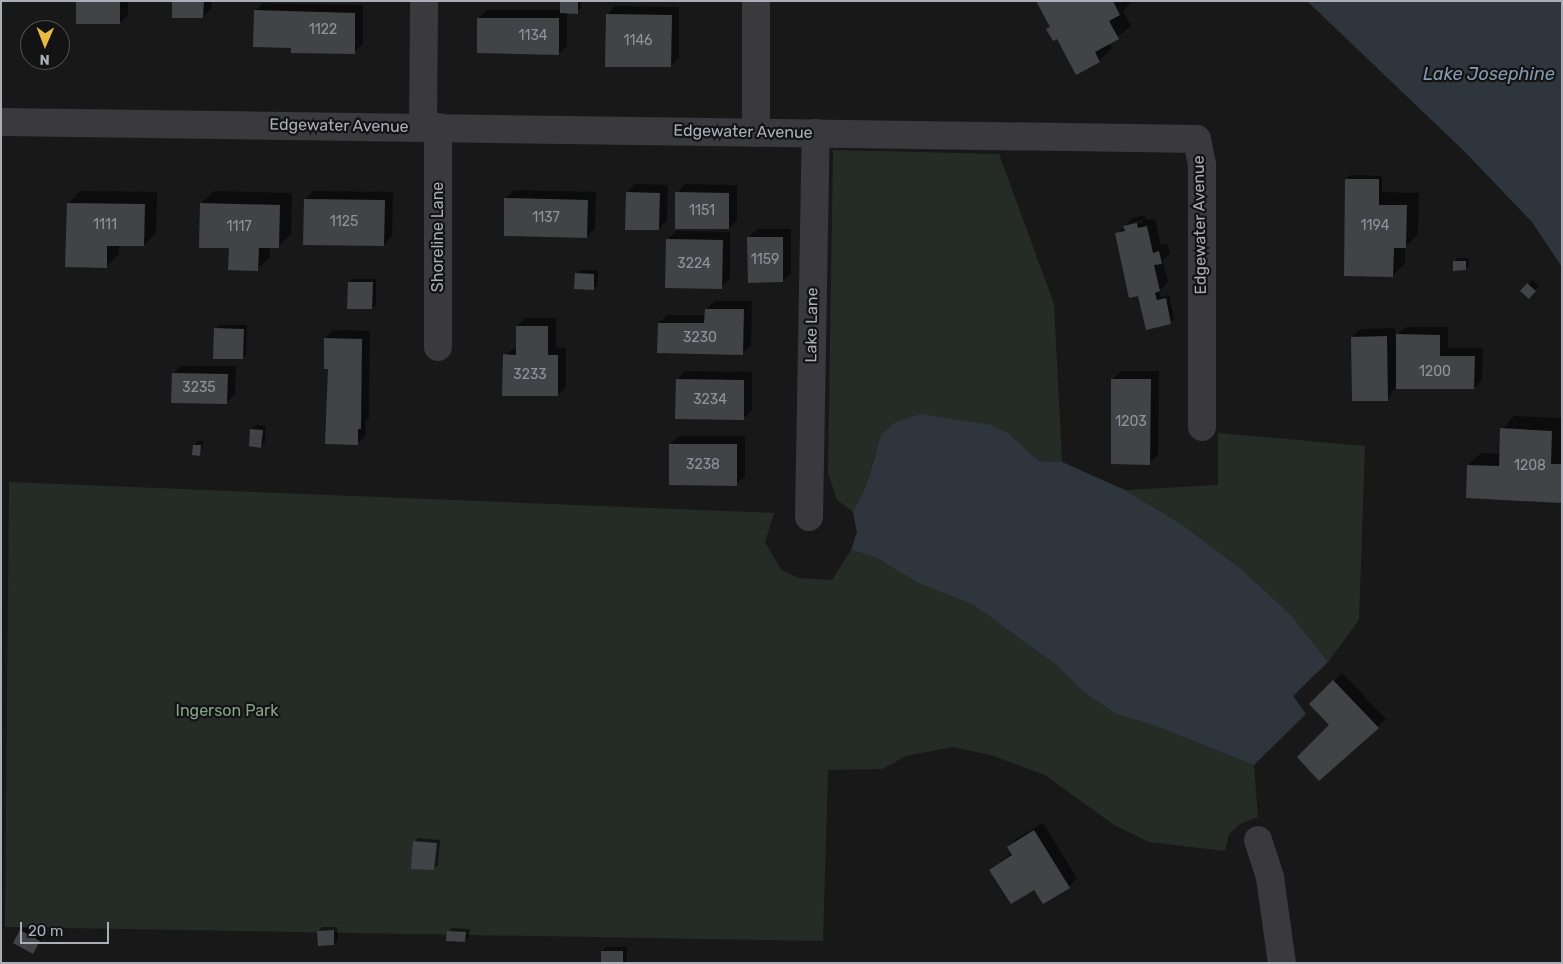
<!DOCTYPE html>
<html>
<head>
<meta charset="utf-8">
<style>
  body { margin:0 }
  #map { position:relative; width:1563px; height:964px; overflow:hidden; background:#181819; font-family:Rubik,sans-serif }
  div>[style] { position:absolute }
  .green>* { inset:0; background:#242c25 }
  .water>* { inset:0; background:#2e353d }
  .shadow>* { inset:0; background:#0007 }
  .building>* { inset:0; background:#424346 }
  .minor>* { height:28px; margin:-14px; padding:0 14px; transform-origin:14px; border-radius:14px; background:#39393e }
  span { translate:-50% -50%; white-space:nowrap; text-align:center; line-height:1.15; -webkit-text-stroke:4.5px #131314; paint-order:stroke }
  .number-label { font-size:14px; color:#91939c }
  .number-label span { -webkit-text-stroke-width:0 }
  .street-label { font-size:16px; color:#abaeb8 }
  .park-label { font-size:16px; color:#83a287 }
  .water-label { font-size:18px; color:#8499b1; font-style:italic }
  .frame { position:absolute; inset:0; border:2px solid #abaeb8; pointer-events:none }
  .north { position:absolute; left:20px; top:20px; width:50px; height:50px; box-sizing:border-box; background:#131314; border:1px solid #505156; border-radius:50%; rotate:181deg; font-size:14px; font-weight:700; line-height:20px; text-align:center; color:#abaeb8 }
  .north::after { content:''; display:block; margin:auto; width:18px; height:22px; background:#e7bb42; clip-path:polygon(50% 0,100% 100%,50% 72%,0 100%) }
  .scale { position:absolute; left:20px; top:922px; width:89px; height:22px; box-sizing:border-box; border:2px solid #abaeb8; border-top:0; padding-left:6px; font-size:15px; line-height:18px; white-space:nowrap; color:#abaeb8; -webkit-text-stroke:4px #131314; paint-order:stroke }
</style>
</head>
<body>
<div id="map">
  <div class="green">
    <i style="clip-path:polygon(833px 150px,999px 154px,1054px 304px,1062px 462px,1039px 461px,1009px 434px,876px 450px,866px 486px,853px 512px,837px 500px,828px 473px)"></i>
    <i style="clip-path:polygon(1218px 433px,1365px 446px,1359px 620px,1328px 662px,1291px 615px,1240px 568px,1184px 526px,1125px 490px,1218px 485px)"></i>
    <i style="clip-path:polygon(9px 482px,774px 513px,765px 542px,781px 570px,799px 578px,832px 580px,851px 550px,875px 557px,920px 584px,973px 603px,1055px 664px,1085px 693px,1116px 714px,1153px 725px,1254px 765px,1258px 817px,1240px 824px,1229px 834px,1225px 851px,1149px 842px,1114px 825px,1045px 775px,991px 755px,952px 747px,906px 756px,882px 769px,828px 770px,823px 941px,5px 927px)"></i>
  </div>
  <div class="water">
    <i style="clip-path:polygon(1307px 1px,1562px 1px,1562px 267px,1532px 222px,1464px 151px)"></i>
    <i style="clip-path:polygon(921px 414px,992px 425px,1009px 434px,1039px 461px,1062px 462px,1125px 490px,1184px 526px,1240px 568px,1291px 615px,1328px 662px,1293px 696px,1306px 714px,1254px 765px,1153px 725px,1116px 714px,1085px 693px,1055px 664px,973px 604px,920px 584px,875px 557px,851px 550px,857px 532px,853px 512px,866px 486px,881px 435px,894px 423px)"></i>
  </div>
  <div class="shadow">
    <i style="clip-path:polygon(77px 1px,128px 1px,128px 15px,119px 23px)"></i>
    <i style="clip-path:polygon(174px 1px,212px 1px,211px 9px,203px 17px)"></i>
    <i style="clip-path:polygon(561px 1px,581px 1px,581px 8px,577px 12px,567px 12px,567px 46px,559px 54px,478px 19px,487px 10px,561px 10px)"></i>
    <i style="clip-path:polygon(1037px 1px,1132px 1px,1123px 11px,1131px 26px,1109px 43px,1112px 48px,1099px 61px,1077px 73px,1058px 37px,1048px 29px,1051px 26px)"></i>
    <i style="clip-path:polygon(263px 3px,363px 5px,363px 44px,354px 52px,293px 47px,255px 11px)"></i>
    <i style="clip-path:polygon(615px 6px,679px 7px,679px 58px,671px 66px,607px 15px)"></i>
    <i style="clip-path:polygon(1350px 175px,1382px 176px,1382px 192px,1419px 193px,1418px 234px,1405px 247px,1405px 263px,1393px 275px,1346px 179px)"></i>
    <i style="clip-path:polygon(635px 184px,668px 185px,667px 220px,659px 229px,627px 192px)"></i>
    <i style="clip-path:polygon(685px 184px,737px 185px,737px 220px,729px 228px,677px 193px)"></i>
    <i style="clip-path:polygon(514px 190px,596px 192px,595px 229px,586px 237px,505px 199px)"></i>
    <i style="clip-path:polygon(80px 191px,157px 192px,156px 233px,144px 245px,119px 245px,119px 254px,106px 267px,68px 204px)"></i>
    <i style="clip-path:polygon(214px 191px,292px 193px,291px 234px,278px 247px,270px 247px,270px 257px,257px 269px,230px 247px,201px 203px)"></i>
    <i style="clip-path:polygon(313px 191px,393px 192px,392px 236px,384px 245px,305px 200px)"></i>
    <i style="clip-path:polygon(evenodd,1145px 215px,1146px 220px,1155px 219px,1161px 245px,1167px 244px,1170px 254px,1163px 260px,1168px 282px,1159px 291px,1161px 297px,1169px 295px,1174px 319px,1170px 323px,1140px 297px,1117px 234px,1133px 218px,1145px 215px,1143px 220px,1143px 222px,1127px 226px,1131px 223px,1143px 220px)"></i>
    <i style="clip-path:polygon(757px 229px,791px 229px,791px 273px,783px 281px,748px 238px)"></i>
    <i style="clip-path:polygon(676px 231px,730px 232px,730px 279px,721px 287px,667px 240px)"></i>
    <i style="clip-path:polygon(1458px 258px,1469px 258px,1469px 265px,1466px 269px,1454px 262px)"></i>
    <i style="clip-path:polygon(580px 270px,598px 270px,598px 285px,594px 289px,576px 274px)"></i>
    <i style="clip-path:polygon(353px 279px,376px 279px,376px 304px,372px 308px,349px 283px)"></i>
    <i style="clip-path:polygon(1532px 280px,1539px 286px,1529px 297px,1522px 291px)"></i>
    <i style="clip-path:polygon(715px 301px,752px 301px,751px 345px,743px 353px,659px 323px,667px 315px,706px 315px,706px 309px)"></i>
    <i style="clip-path:polygon(525px 318px,556px 318px,556px 347px,566px 348px,566px 387px,557px 395px,504px 355px,517px 347px,517px 326px)"></i>
    <i style="clip-path:polygon(219px 325px,247px 325px,246px 354px,243px 358px,215px 329px)"></i>
    <i style="clip-path:polygon(1406px 327px,1448px 327px,1448px 348px,1483px 348px,1482px 380px,1474px 388px,1395px 388px,1387px 400px,1352px 337px,1361px 329px,1395px 328px,1397px 351px,1397px 335px)"></i>
    <i style="clip-path:polygon(333px 330px,370px 331px,369px 419px,365px 422px,366px 435px,357px 444px,329px 368px,325px 339px)"></i>
    <i style="clip-path:polygon(181px 366px,236px 366px,235px 394px,227px 402px,173px 374px)"></i>
    <i style="clip-path:polygon(685px 371px,752px 372px,752px 410px,743px 419px,677px 380px)"></i>
    <i style="clip-path:polygon(1121px 371px,1159px 371px,1158px 455px,1149px 463px,1113px 379px)"></i>
    <i style="clip-path:polygon(1514px 416px,1562px 418px,1562px 502px,1468px 465px,1481px 453px,1501px 454px,1502px 429px)"></i>
    <i style="clip-path:polygon(255px 425px,266px 426px,265px 442px,261px 446px,251px 429px)"></i>
    <i style="clip-path:polygon(679px 436px,745px 436px,745px 476px,736px 484px,670px 444px)"></i>
    <i style="clip-path:polygon(198px 441px,204px 441px,200px 454px,194px 445px)"></i>
    <i style="clip-path:polygon(1342px 673px,1386px 719px,1378px 727px,1331px 725px,1311px 704px)"></i>
    <i style="clip-path:polygon(1043px 823px,1077px 878px,1069px 887px,1035px 888px,991px 870px,1012px 853px,1008px 848px,1016px 839px)"></i>
    <i style="clip-path:polygon(418px 838px,440px 840px,438px 865px,434px 869px,414px 842px)"></i>
    <i style="clip-path:polygon(25px 927px,43px 937px,33px 953px,21px 931px)"></i>
    <i style="clip-path:polygon(322px 927px,337px 927px,338px 940px,334px 944px,318px 931px)"></i>
    <i style="clip-path:polygon(452px 928px,470px 929px,469px 937px,465px 941px,448px 932px)"></i>
    <i style="clip-path:polygon(606px 947px,627px 947px,626px 963px,602px 963px,602px 951px)"></i>
  </div>
  <div class="building">
    <i style="clip-path:polygon(76px 1px,120px 1px,120px 24px,76px 24px)"></i>
    <i style="clip-path:polygon(172px 1px,204px 1px,203px 18px,172px 18px)"></i>
    <i style="clip-path:polygon(560px 1px,578px 1px,578px 14px,560px 13px)"></i>
    <i style="clip-path:polygon(1036px 1px,1113px 1px,1120px 15px,1109px 21px,1119px 39px,1095px 52px,1100px 62px,1076px 75px,1057px 39px,1053px 41px,1046px 29px,1050px 27px)"></i>
    <i style="clip-path:polygon(254px 10px,355px 13px,355px 54px,291px 53px,291px 48px,253px 47px)"></i>
    <i style="clip-path:polygon(606px 14px,672px 15px,671px 67px,605px 67px)"></i>
    <i style="clip-path:polygon(477px 18px,559px 18px,559px 55px,477px 53px)"></i>
    <i style="clip-path:polygon(1345px 179px,1379px 179px,1379px 205px,1407px 205px,1406px 248px,1394px 248px,1393px 277px,1344px 276px)"></i>
    <i style="clip-path:polygon(626px 192px,660px 193px,659px 230px,625px 230px)"></i>
    <i style="clip-path:polygon(675px 192px,729px 193px,729px 229px,675px 229px)"></i>
    <i style="clip-path:polygon(504px 198px,588px 200px,587px 238px,504px 236px)"></i>
    <i style="clip-path:polygon(304px 199px,385px 200px,384px 246px,303px 245px)"></i>
    <i style="clip-path:polygon(67px 203px,145px 204px,144px 246px,107px 246px,107px 268px,65px 267px)"></i>
    <i style="clip-path:polygon(200px 203px,280px 205px,279px 248px,259px 248px,258px 271px,228px 270px,229px 248px,199px 248px)"></i>
    <i style="clip-path:polygon(1137px 223px,1138px 228px,1147px 226px,1153px 253px,1159px 251px,1162px 264px,1154px 265px,1160px 291px,1155px 293px,1157px 300px,1166px 298px,1171px 324px,1146px 330px,1138px 296px,1129px 298px,1115px 233px,1125px 231px,1123px 226px)"></i>
    <i style="clip-path:polygon(747px 237px,783px 237px,783px 282px,748px 283px)"></i>
    <i style="clip-path:polygon(666px 239px,723px 240px,722px 289px,665px 288px)"></i>
    <i style="clip-path:polygon(1453px 261px,1466px 261px,1466px 270px,1453px 271px)"></i>
    <i style="clip-path:polygon(575px 273px,594px 274px,594px 290px,574px 289px)"></i>
    <i style="clip-path:polygon(348px 282px,373px 282px,372px 309px,347px 309px)"></i>
    <i style="clip-path:polygon(1527px 283px,1536px 291px,1529px 299px,1520px 291px)"></i>
    <i style="clip-path:polygon(705px 309px,744px 309px,743px 355px,657px 353px,658px 323px,704px 323px)"></i>
    <i style="clip-path:polygon(516px 326px,548px 326px,548px 355px,558px 355px,558px 396px,502px 396px,503px 354px,516px 355px)"></i>
    <i style="clip-path:polygon(214px 328px,244px 329px,243px 359px,213px 359px)"></i>
    <i style="clip-path:polygon(1396px 334px,1440px 335px,1440px 356px,1475px 356px,1474px 389px,1396px 389px)"></i>
    <i style="clip-path:polygon(1387px 336px,1388px 401px,1352px 401px,1351px 337px)"></i>
    <i style="clip-path:polygon(324px 338px,362px 339px,361px 429px,358px 429px,358px 445px,325px 444px,328px 369px,324px 369px)"></i>
    <i style="clip-path:polygon(172px 373px,228px 374px,227px 404px,171px 403px)"></i>
    <i style="clip-path:polygon(676px 379px,744px 380px,744px 420px,675px 419px)"></i>
    <i style="clip-path:polygon(1111px 379px,1151px 379px,1150px 465px,1111px 464px)"></i>
    <i style="clip-path:polygon(1500px 428px,1552px 431px,1551px 464px,1562px 464px,1562px 503px,1466px 498px,1467px 465px,1499px 466px)"></i>
    <i style="clip-path:polygon(250px 429px,263px 430px,261px 448px,249px 446px)"></i>
    <i style="clip-path:polygon(669px 444px,737px 444px,737px 486px,669px 485px)"></i>
    <i style="clip-path:polygon(193px 445px,201px 445px,200px 456px,192px 455px)"></i>
    <i style="clip-path:polygon(1333px 680px,1379px 728px,1319px 781px,1297px 757px,1329px 725px,1309px 704px)"></i>
    <i style="clip-path:polygon(1034px 830px,1070px 888px,1043px 904px,1034px 890px,1011px 904px,989px 870px,1012px 855px,1007px 847px)"></i>
    <i style="clip-path:polygon(413px 841px,437px 843px,434px 870px,411px 869px)"></i>
    <i style="clip-path:polygon(20px 930px,40px 941px,33px 954px,13px 943px)"></i>
    <i style="clip-path:polygon(334px 930px,334px 945px,318px 946px,317px 931px)"></i>
    <i style="clip-path:polygon(447px 931px,466px 932px,465px 942px,446px 941px)"></i>
    <i style="clip-path:polygon(601px 951px,623px 951px,623px 963px,601px 963px)"></i>
  </div>
  <div class="minor">
    <i style="left:1px;top:122px;width:1196px;rotate:0.81deg"></i>
    <i style="left:1197px;top:139px;width:25px;rotate:79deg"></i>
    <i style="left:1202px;top:164px;width:263px;rotate:90deg"></i>
    <i style="left:423px;top:127px;width:126px;rotate:-89.5deg"></i>
    <i style="left:756px;top:133px;width:132px;rotate:-90deg"></i>
    <i style="left:438px;top:347px;width:220px;rotate:-90deg"></i>
    <i style="left:809px;top:517px;width:384px;rotate:-89deg"></i>
    <i style="left:1258px;top:840px;width:40px;rotate:72deg"></i>
    <i style="left:1270px;top:878px;width:86px;rotate:82deg"></i>
  </div>
  <div class="number-label">
    <span style="left:323px;top:30px">1122</span>
    <span style="left:533px;top:36px">1134</span>
    <span style="left:638px;top:41px">1146</span>
    <span style="left:702px;top:211px">1151</span>
    <span style="left:546px;top:218px">1137</span>
    <span style="left:344px;top:222px">1125</span>
    <span style="left:105px;top:225px">1111</span>
    <span style="left:1375px;top:226px">1194</span>
    <span style="left:239px;top:227px">1117</span>
    <span style="left:765px;top:260px">1159</span>
    <span style="left:694px;top:264px">3224</span>
    <span style="left:700px;top:338px">3230</span>
    <span style="left:1435px;top:372px">1200</span>
    <span style="left:530px;top:375px">3233</span>
    <span style="left:199px;top:388px">3235</span>
    <span style="left:710px;top:400px">3234</span>
    <span style="left:1131px;top:422px">1203</span>
    <span style="left:703px;top:465px">3238</span>
    <span style="left:1530px;top:466px">1208</span>
  </div>
  <div class="street-label">
    <span style="left:339px;top:126px;rotate:1deg">Edgewater Avenue</span>
    <span style="left:743px;top:132px;rotate:1deg">Edgewater Avenue</span>
    <span style="left:1200px;top:225px;rotate:-91deg">Edgewater Avenue</span>
    <span style="left:438px;top:237px;rotate:-90deg">Shoreline Lane</span>
    <span style="left:812px;top:325px;rotate:-89deg">Lake Lane</span>
  </div>
  <div class="park-label">
    <span style="left:227px;top:711px">Ingerson Park</span>
  </div>
  <div class="water-label">
    <span style="left:1489px;top:74px">Lake Josephine</span>
  </div>
  <div class="frame"></div>
  <div class="north">N</div>
  <div class="scale">20 m</div>
</div>
</body>
</html>
